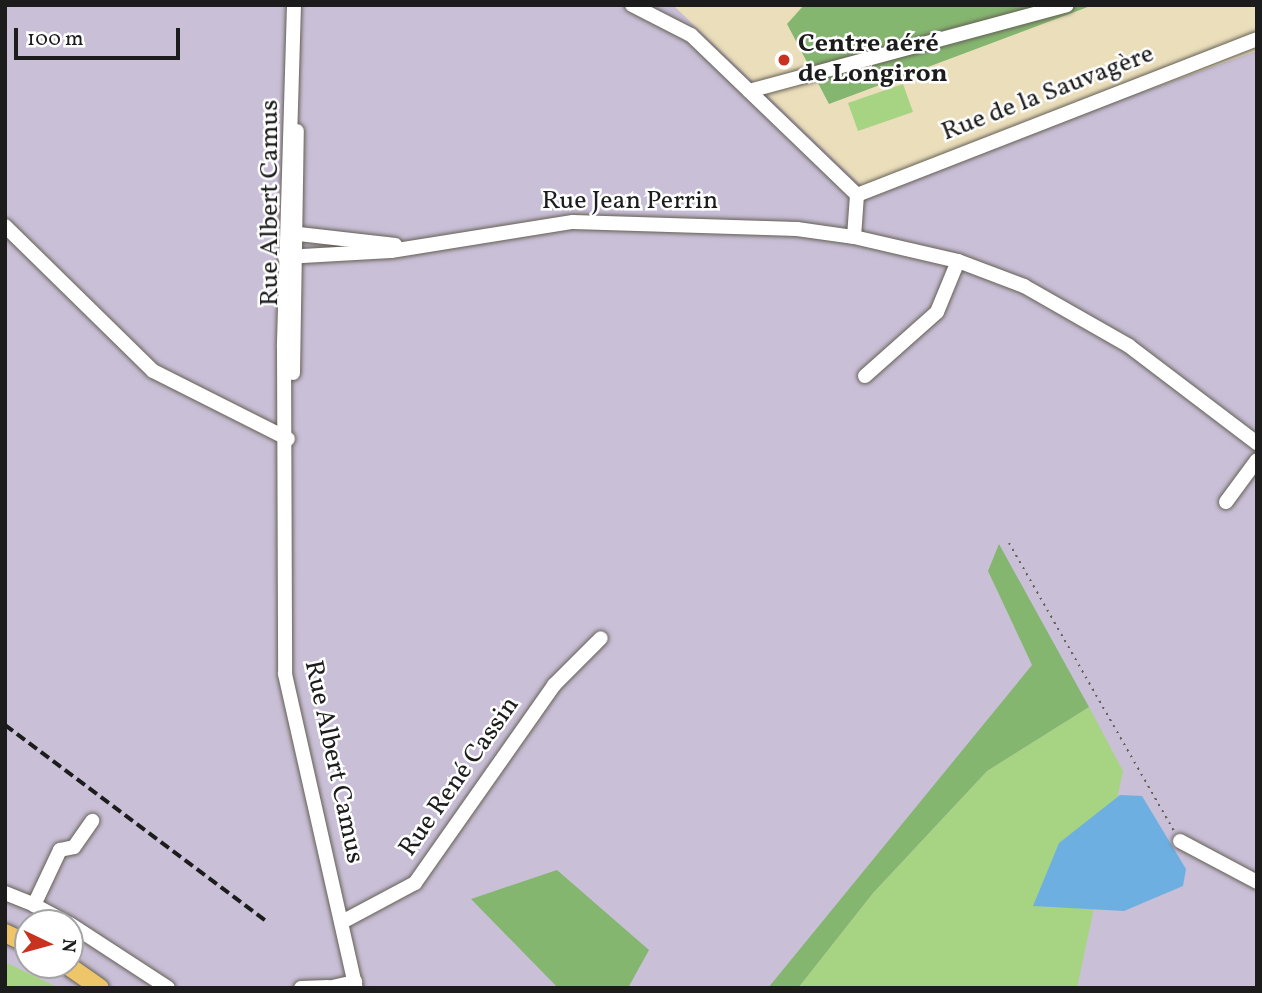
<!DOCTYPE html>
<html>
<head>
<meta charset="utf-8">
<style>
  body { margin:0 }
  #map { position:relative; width:1262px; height:993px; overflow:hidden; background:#ebdebb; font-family:Vollkorn,serif }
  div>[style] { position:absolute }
  .industrial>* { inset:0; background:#c9bfd7 }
  .green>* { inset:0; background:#a7d482 }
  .forest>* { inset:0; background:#85b670 }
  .water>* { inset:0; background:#6eafe2 }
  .path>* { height:2px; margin-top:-1px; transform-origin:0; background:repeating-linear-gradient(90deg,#646054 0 2px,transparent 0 7px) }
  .roads { filter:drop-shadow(0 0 2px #646054) drop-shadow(0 0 2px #646054) }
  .minor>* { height:14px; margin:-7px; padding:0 7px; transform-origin:7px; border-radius:7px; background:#fff }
  .major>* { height:18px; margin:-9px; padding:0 9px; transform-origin:9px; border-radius:9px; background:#eec569 }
  .rail>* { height:3.5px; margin-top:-1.75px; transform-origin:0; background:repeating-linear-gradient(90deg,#1c1c1c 0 10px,transparent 0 15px) }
  .dots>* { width:19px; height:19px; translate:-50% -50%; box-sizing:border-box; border:4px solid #fff; border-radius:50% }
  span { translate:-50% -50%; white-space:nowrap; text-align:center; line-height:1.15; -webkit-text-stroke:5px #fff; paint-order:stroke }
  .poi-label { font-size:26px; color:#1c1c1c; font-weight:700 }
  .left { translate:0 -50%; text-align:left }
  .street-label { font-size:26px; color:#1c1c1c }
  .frame { position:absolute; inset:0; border:7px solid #1c1c1c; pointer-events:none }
  .north { position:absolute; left:14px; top:909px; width:70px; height:70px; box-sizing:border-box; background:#fff; border:2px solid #a4a4a4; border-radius:50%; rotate:95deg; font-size:19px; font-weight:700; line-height:28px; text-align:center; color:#1c1c1c }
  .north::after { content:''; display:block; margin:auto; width:24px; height:32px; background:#c8321e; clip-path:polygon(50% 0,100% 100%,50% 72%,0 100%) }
  .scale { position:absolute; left:14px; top:28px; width:166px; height:32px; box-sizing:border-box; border:4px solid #1c1c1c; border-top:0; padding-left:9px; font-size:21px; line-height:24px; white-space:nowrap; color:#1c1c1c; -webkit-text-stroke:5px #fff; paint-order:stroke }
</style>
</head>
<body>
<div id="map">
  <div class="industrial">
    <i style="clip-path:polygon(evenodd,5px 5px,673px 5px,866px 190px,1257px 51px,1257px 988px,58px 988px,5px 964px,5px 5px,28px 923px,70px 923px,70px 965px,28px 965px,28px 923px)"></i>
  </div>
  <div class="green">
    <i style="clip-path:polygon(903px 84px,913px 112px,858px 131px,848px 103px)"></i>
    <i style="clip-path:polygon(1089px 707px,1123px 771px,1077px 988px,798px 988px,873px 893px,987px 771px)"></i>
    <i style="clip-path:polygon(5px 963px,9px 964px,59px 988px,5px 988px)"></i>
  </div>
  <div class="forest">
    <i style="clip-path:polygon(804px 5px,1093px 5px,829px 104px,787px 24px)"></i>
    <i style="clip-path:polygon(999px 544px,1089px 707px,987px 771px,873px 893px,798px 988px,768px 988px,1032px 665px,988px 571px)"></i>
    <i style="clip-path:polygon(557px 870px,649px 950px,628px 988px,558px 988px,471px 899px)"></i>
  </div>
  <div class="water">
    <i style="clip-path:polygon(1120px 795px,1142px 796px,1186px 869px,1183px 886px,1124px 911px,1033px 906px,1059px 843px)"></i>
  </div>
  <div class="path">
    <i style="left:1009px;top:543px;width:332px;rotate:60.2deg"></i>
  </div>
  <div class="roads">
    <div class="minor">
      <i style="left:294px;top:5px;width:342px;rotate:91.7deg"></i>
      <i style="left:284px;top:347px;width:327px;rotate:89.8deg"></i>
      <i style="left:285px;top:674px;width:322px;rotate:77.3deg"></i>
      <i style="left:632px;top:5px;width:66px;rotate:27deg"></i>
      <i style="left:691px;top:35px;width:231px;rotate:43.9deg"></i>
      <i style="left:857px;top:195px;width:42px;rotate:94.1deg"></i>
      <i style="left:749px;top:91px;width:329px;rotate:-15.1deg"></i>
      <i style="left:857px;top:195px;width:429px;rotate:-21.3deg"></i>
      <i style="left:5px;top:226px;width:207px;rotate:44.4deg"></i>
      <i style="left:153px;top:371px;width:151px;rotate:26.7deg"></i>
      <i style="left:290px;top:233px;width:106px;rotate:6.5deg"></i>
      <i style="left:285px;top:257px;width:106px;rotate:-3.2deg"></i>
      <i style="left:391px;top:251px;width:184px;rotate:-9.1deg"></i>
      <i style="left:573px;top:222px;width:224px;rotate:1.8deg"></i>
      <i style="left:797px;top:229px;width:58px;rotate:8deg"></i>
      <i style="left:854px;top:237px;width:107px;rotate:13deg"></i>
      <i style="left:958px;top:261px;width:71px;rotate:20.7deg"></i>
      <i style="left:1024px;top:286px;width:121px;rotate:29.7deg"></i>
      <i style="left:1129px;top:346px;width:161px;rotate:37.2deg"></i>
      <i style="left:293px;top:373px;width:242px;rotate:-89.1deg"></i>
      <i style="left:865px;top:376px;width:96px;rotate:-41.6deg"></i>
      <i style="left:937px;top:312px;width:55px;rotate:-67.6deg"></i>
      <i style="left:1226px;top:502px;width:52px;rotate:-53.6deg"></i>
      <i style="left:1180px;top:841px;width:87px;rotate:28deg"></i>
      <i style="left:5px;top:893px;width:31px;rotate:22deg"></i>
      <i style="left:34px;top:905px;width:61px;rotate:-64.7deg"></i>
      <i style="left:60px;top:850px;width:14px;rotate:-12deg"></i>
      <i style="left:74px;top:847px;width:32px;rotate:-55deg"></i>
      <i style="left:34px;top:905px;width:38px;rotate:28deg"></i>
      <i style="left:342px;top:922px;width:83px;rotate:-28.1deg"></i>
      <i style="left:415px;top:883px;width:242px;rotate:-54.9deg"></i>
      <i style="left:554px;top:685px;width:66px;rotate:-45deg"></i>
      <i style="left:70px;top:924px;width:117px;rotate:33.1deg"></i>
      <i style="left:301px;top:988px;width:27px;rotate:-2deg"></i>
      <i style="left:328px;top:988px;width:28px;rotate:-13deg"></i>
    </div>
    <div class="major">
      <i style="left:5px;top:933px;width:25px;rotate:26deg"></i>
      <i style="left:67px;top:965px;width:40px;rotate:34.9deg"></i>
    </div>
  </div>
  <div class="rail">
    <i style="left:5px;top:725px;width:326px;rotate:36.9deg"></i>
  </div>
  <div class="dots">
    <i style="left:784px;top:60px;background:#c8321e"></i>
  </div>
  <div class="poi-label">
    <span class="left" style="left:798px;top:60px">Centre aéré<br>de Longiron</span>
  </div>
  <div class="street-label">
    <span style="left:1048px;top:94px;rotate:-21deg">Rue de la Sauvagère</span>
    <span style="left:630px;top:202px">Rue Jean Perrin</span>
    <span style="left:271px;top:203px;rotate:-90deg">Rue Albert Camus</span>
    <span style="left:333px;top:762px;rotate:78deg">Rue Albert Camus</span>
    <span style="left:460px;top:777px;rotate:-55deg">Rue René Cassin</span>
  </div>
  <div class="frame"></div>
  <div class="north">N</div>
  <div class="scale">100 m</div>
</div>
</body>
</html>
